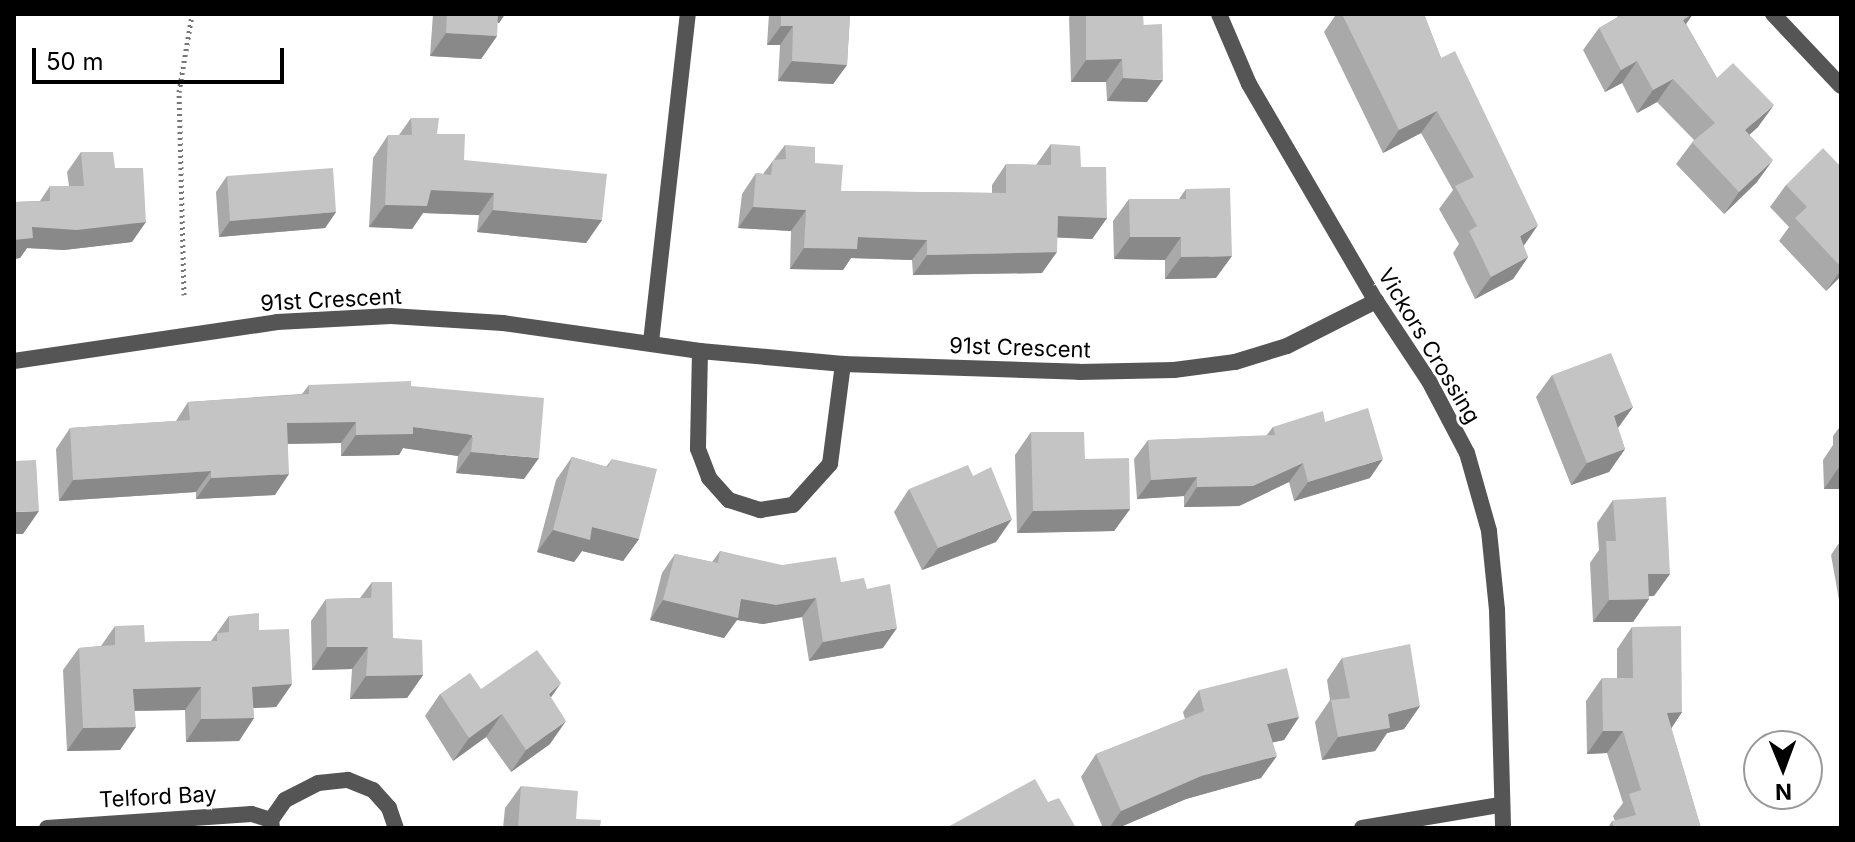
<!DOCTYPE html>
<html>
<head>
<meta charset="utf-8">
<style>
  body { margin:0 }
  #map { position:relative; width:1855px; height:842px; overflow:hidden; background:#fff; font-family:Inter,sans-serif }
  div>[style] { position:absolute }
  .path>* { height:5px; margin-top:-2.5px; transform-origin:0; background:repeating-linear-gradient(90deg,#777 0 2px,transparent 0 6px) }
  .minor>* { height:16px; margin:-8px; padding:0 8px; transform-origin:8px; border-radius:8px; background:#555 }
  .wall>* { inset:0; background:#a9a9a9 }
  .shaded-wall>* { inset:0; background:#898989 }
  .building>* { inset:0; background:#c4c4c4 }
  span { translate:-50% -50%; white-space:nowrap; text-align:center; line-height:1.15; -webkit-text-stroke:6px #fff; paint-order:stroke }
  .street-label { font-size:22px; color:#000 }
  .frame { position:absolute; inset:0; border:16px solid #000; pointer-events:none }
  .north { position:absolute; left:1743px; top:730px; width:80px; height:80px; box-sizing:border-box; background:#fff; border:2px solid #999; border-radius:50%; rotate:179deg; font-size:22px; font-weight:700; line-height:32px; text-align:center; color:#000 }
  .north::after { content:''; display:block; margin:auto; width:28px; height:36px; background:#000; clip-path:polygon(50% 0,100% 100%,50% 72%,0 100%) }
  .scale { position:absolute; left:32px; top:48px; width:252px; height:36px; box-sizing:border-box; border:4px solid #000; border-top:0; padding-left:10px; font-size:24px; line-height:28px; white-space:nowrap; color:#000; -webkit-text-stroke:6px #fff; paint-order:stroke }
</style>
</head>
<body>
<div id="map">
  <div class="path">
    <i style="left:184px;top:295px;width:203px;rotate:-91.4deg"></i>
    <i style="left:179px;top:92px;width:79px;rotate:-80.5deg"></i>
  </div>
  <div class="minor">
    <i style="left:1219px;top:14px;width:76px;rotate:66.8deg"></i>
    <i style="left:1249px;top:84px;width:251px;rotate:59.7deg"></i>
    <i style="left:1376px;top:301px;width:96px;rotate:56.5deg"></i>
    <i style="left:1429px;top:381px;width:81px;rotate:62.2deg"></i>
    <i style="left:1467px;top:453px;width:81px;rotate:74.2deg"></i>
    <i style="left:1489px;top:531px;width:79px;rotate:84.2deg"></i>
    <i style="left:1497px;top:610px;width:218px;rotate:88.4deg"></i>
    <i style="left:1773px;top:14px;width:99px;rotate:46.6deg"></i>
    <i style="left:651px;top:342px;width:330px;rotate:-83.6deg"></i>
    <i style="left:700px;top:351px;width:98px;rotate:91.2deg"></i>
    <i style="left:698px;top:449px;width:31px;rotate:69deg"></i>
    <i style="left:709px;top:478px;width:30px;rotate:48deg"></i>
    <i style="left:729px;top:500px;width:33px;rotate:18deg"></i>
    <i style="left:760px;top:510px;width:33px;rotate:-9deg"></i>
    <i style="left:793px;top:505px;width:55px;rotate:-47.9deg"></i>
    <i style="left:830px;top:464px;width:101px;rotate:-82.6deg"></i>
    <i style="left:14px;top:361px;width:266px;rotate:-8.4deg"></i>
    <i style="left:277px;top:322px;width:114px;rotate:-3deg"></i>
    <i style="left:391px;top:316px;width:112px;rotate:3.6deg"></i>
    <i style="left:503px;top:323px;width:199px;rotate:8.1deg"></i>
    <i style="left:700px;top:351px;width:144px;rotate:5.2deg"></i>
    <i style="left:843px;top:364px;width:236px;rotate:1.9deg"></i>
    <i style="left:1079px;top:372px;width:95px;rotate:-1.2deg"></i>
    <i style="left:1174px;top:370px;width:62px;rotate:-7.5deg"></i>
    <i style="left:1235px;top:362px;width:54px;rotate:-17.1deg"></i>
    <i style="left:1287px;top:346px;width:100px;rotate:-26.8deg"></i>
    <i style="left:47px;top:828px;width:205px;rotate:-3.9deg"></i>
    <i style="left:252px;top:814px;width:20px;rotate:18deg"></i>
    <i style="left:272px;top:828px;width:8px;rotate:-97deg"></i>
    <i style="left:271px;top:820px;width:24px;rotate:-55deg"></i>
    <i style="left:285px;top:800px;width:37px;rotate:-27deg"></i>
    <i style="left:318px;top:783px;width:30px;rotate:-6deg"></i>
    <i style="left:348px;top:780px;width:27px;rotate:22deg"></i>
    <i style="left:373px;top:790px;width:24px;rotate:48deg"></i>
    <i style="left:389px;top:808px;width:21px;rotate:71deg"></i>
    <i style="left:1362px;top:828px;width:140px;rotate:-9.5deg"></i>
  </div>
  <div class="wall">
    <i style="clip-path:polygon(433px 14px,505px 14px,499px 23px,497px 22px,497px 36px,481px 59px,430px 56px)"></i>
    <i style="clip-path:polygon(769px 14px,850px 14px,847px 65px,833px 84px,778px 81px,780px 45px,767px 45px)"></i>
    <i style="clip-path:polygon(1071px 14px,1143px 14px,1147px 102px,1107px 101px,1106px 82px,1071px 82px,1069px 17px)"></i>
    <i style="clip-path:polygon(1334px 14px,1424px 14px,1441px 58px,1528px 257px,1513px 279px,1475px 299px,1453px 253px,1459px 244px,1439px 209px,1453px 190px,1421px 133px,1383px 153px,1324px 32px,1335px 16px)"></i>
    <i style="clip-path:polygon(1617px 14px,1693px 14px,1686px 24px,1717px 78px,1758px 127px,1749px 135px,1757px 182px,1724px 214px,1676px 164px,1694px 140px,1657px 102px,1637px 113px,1622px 83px,1605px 92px,1583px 50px,1599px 28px,1618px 17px)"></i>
    <i style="clip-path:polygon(411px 118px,437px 134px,464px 160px,602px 220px,586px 243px,477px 232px,479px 215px,423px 213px,412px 229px,369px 227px,373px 158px,388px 135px,399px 135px)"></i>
    <i style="clip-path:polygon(1051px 144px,1081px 167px,1107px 218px,1092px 239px,1057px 237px,1042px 273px,913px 275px,912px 260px,851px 258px,843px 270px,790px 269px,791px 231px,738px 228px,742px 194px,756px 173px,763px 174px,785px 145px,815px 163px,841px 191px,992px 193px,992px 185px,1006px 164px,1036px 165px)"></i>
    <i style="clip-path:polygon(81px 152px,115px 168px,132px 242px,64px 250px,27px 248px,20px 258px,14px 259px,14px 202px,40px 201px,50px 186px,69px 186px,67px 172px)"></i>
    <i style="clip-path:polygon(1841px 167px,1841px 276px,1826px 291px,1779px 241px,1789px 227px,1770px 207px,1786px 185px)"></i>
    <i style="clip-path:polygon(227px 176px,336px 212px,325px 228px,219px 237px,216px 192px)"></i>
    <i style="clip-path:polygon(1186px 189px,1216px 278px,1165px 279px,1165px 260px,1114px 259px,1113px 221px,1129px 199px,1179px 199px)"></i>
    <i style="clip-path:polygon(1552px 375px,1633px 407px,1618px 428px,1625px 449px,1609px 472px,1571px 485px,1536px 397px)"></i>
    <i style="clip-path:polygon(309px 385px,411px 386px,524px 479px,456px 473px,458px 456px,403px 448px,399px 455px,341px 456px,341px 443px,288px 444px,275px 495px,196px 499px,196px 492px,59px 501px,56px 449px,70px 428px,176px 421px,188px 402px,302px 394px)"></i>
    <i style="clip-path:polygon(1325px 422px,1370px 478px,1294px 501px,1289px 482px,1239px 506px,1184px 507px,1184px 496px,1137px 499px,1134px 459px,1148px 440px,1266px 436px,1273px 427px)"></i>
    <i style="clip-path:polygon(1841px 425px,1841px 489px,1824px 489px,1823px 460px,1833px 445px,1833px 436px)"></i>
    <i style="clip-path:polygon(1031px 432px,1085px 459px,1130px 509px,1114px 531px,1017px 533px,1015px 455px)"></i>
    <i style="clip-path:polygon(572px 457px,606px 467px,612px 459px,639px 539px,623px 561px,582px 551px,574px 562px,537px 552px,556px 480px)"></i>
    <i style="clip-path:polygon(909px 489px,996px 542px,922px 570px,894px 512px)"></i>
    <i style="clip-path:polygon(1613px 500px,1654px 596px,1649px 596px,1649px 599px,1633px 622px,1593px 622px,1590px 563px,1599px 550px,1597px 523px)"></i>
    <i style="clip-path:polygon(1841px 540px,1841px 611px,1831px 555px)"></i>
    <i style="clip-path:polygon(720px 551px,867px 589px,883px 648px,809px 661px,802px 617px,763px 624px,737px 620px,724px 638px,650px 620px,662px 573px,675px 554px,712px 562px)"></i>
    <i style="clip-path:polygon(372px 582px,393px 638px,423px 675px,407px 698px,350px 699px,352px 669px,312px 670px,311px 621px,326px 599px,360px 598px)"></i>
    <i style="clip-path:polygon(229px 616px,259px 630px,292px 684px,276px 707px,253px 708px,254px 718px,239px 741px,186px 742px,185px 710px,134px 711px,120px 750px,67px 751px,63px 670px,79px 648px,101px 646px,115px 626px,145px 642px,211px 641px)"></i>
    <i style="clip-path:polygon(1632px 627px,1682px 712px,1671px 728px,1701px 828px,1608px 828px,1612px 821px,1615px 821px,1613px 816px,1623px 803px,1607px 753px,1587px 754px,1586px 701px,1602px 678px,1617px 678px,1617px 649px)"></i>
    <i style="clip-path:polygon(1342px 658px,1420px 706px,1404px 729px,1387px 733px,1375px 751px,1322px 760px,1315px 722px,1330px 700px,1327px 680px)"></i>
    <i style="clip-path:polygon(481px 689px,551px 698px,550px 744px,511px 772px,486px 737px,453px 761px,425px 716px,440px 694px)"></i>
    <i style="clip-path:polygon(1199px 690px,1299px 717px,1284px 740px,1273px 742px,1261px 778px,1186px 799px,1118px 828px,1103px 828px,1081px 777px,1096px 754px,1185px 719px,1183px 712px)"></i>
    <i style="clip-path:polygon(521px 786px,576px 819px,600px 828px,503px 828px,505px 808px)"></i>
  </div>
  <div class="shaded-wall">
    <i style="clip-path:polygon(487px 14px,505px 14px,499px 23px,482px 21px)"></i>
    <i style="clip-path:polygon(1693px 14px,1678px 35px,1683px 20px)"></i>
    <i style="clip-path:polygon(781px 26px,793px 26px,780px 45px,767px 45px)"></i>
    <i style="clip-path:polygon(446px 33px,497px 36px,481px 59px,430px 56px)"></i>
    <i style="clip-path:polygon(1122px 59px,1106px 82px,1071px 82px,1086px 60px)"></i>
    <i style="clip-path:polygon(792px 61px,847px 65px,833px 84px,778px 81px)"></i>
    <i style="clip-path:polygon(1637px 61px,1622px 83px,1605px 92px,1621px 70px)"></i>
    <i style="clip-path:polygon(1123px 78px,1163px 80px,1147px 102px,1107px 101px)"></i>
    <i style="clip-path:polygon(1673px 79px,1657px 102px,1637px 113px,1653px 90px)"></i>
    <i style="clip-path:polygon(1774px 105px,1758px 127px,1729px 153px,1745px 130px)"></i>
    <i style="clip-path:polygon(1437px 111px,1421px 133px,1383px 153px,1399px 130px)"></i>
    <i style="clip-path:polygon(1773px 160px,1757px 182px,1724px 214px,1739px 192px)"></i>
    <i style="clip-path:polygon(431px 190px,494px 193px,479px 215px,423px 213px,412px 229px,369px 227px,385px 205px)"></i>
    <i style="clip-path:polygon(753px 207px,806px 210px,791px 231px,738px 228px)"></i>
    <i style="clip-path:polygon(493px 210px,602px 220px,586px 243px,477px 232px)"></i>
    <i style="clip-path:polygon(336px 212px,325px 228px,219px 237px,230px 221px)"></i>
    <i style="clip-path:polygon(1058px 216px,1107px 218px,1092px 239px,1044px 237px)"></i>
    <i style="clip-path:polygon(146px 222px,132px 242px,64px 250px,27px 248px,20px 258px,14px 259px,14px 240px,32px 227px)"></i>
    <i style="clip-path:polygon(1538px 225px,1523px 247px,1520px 236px)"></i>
    <i style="clip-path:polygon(858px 237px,927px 240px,912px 260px,851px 258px,843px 270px,790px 269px,804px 248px)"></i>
    <i style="clip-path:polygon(1130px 237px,1181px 237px,1165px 260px,1114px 259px)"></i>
    <i style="clip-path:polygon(1057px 252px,1042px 273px,913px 275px,927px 255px)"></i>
    <i style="clip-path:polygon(1232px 256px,1216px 278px,1165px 279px,1181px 257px)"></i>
    <i style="clip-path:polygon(1528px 257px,1513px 279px,1475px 299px,1491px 277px)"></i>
    <i style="clip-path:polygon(1841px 270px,1841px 276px,1826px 291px)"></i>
    <i style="clip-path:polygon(1633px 407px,1617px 429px,1614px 416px)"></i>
    <i style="clip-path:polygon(356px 422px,341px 443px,272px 444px,287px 423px)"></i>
    <i style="clip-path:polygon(413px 427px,473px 435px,458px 456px,403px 448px,399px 455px,341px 456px,356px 435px)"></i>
    <i style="clip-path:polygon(1625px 449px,1609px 472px,1571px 485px,1587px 463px)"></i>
    <i style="clip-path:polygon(471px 452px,539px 458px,524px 479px,456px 473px)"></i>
    <i style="clip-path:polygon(1383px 459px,1370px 478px,1294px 501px,1308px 482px)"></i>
    <i style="clip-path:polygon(1303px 463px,1289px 482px,1239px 506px,1184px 507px,1197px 487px)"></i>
    <i style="clip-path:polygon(1839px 467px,1841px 467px,1841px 489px,1824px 489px)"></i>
    <i style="clip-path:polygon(211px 471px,196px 492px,59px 501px,73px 480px)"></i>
    <i style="clip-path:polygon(289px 474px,275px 495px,196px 499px,211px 478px)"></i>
    <i style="clip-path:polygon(1197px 477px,1184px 496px,1137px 499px,1151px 480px)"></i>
    <i style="clip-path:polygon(1130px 509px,1114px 531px,1017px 533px,1033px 511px)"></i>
    <i style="clip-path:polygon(39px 511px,23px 534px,15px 534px,14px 536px,14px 514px,16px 512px)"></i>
    <i style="clip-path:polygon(1012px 519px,996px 542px,922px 570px,938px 548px)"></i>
    <i style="clip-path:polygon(592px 527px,639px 539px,623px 561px,582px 551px,574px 562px,537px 552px,553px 530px)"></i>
    <i style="clip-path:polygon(1648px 574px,1670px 574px,1654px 596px,1633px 597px)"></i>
    <i style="clip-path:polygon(816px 598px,802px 617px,763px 624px,737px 620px,724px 638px,650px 620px,663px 600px)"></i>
    <i style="clip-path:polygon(1649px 599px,1633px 622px,1593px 622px,1609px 600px)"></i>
    <i style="clip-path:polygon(897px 628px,883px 648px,809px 661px,823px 642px)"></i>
    <i style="clip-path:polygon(327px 647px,368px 647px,352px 669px,312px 670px)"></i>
    <i style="clip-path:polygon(423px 675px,407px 698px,350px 699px,366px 676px)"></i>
    <i style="clip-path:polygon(561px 683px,545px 706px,549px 694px)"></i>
    <i style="clip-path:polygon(292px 684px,276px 707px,236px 709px,252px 687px)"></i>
    <i style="clip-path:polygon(201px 687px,185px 710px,117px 711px,133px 689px)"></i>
    <i style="clip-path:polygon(1420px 706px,1404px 729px,1387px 733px,1375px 751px,1322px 760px,1338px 737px,1388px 714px)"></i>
    <i style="clip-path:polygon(1682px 712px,1667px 735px,1667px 713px)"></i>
    <i style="clip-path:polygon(502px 714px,486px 737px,453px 761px,469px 738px)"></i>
    <i style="clip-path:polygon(1299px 717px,1284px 740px,1252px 747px,1267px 724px)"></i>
    <i style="clip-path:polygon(254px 718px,239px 741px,186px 742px,201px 719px)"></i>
    <i style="clip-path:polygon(566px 721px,550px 744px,511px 772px,526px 750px)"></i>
    <i style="clip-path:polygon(136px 727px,120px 750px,67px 751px,83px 728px)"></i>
    <i style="clip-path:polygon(1603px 731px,1623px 731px,1607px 753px,1587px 754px)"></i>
    <i style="clip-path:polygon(1277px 756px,1261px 778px,1186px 799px,1118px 828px,1109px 828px,1121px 811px,1201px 776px)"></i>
  </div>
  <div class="building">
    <i style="clip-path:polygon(447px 14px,498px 14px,497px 36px,446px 33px)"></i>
    <i style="clip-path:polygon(781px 14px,850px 14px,847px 65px,792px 61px,793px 26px,781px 26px)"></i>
    <i style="clip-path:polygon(1086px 14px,1143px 14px,1143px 25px,1162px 24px,1163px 80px,1123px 78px,1122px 59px,1086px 60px)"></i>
    <i style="clip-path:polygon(1342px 14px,1424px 14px,1441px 58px,1455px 51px,1538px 225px,1520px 236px,1528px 257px,1491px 277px,1469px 231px,1477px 226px,1455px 186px,1474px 177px,1437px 111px,1399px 130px)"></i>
    <i style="clip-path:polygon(1624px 14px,1692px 14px,1683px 20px,1717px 78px,1733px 63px,1774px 105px,1745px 130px,1773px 160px,1739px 192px,1692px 142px,1715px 123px,1673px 79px,1653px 90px,1637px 61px,1621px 70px,1599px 28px)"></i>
    <i style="clip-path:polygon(411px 118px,439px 118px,437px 134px,465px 134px,464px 160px,607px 174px,602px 220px,493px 210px,494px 193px,431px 190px,427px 206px,385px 205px,388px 135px,412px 135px)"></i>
    <i style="clip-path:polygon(1051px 144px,1080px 146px,1081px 167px,1106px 167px,1107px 218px,1058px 216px,1057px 252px,927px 255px,927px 240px,858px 237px,857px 249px,804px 248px,806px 210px,753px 207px,756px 173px,771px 175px,773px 160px,786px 159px,785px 145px,815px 147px,815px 163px,843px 165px,841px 191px,1006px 193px,1006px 164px,1051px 165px)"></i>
    <i style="clip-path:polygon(1823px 148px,1841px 167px,1841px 267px,1795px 218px,1807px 207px,1786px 185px)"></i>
    <i style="clip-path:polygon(81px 152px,113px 152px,115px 168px,143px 168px,146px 222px,77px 230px,32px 227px,33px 238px,14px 240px,14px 202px,50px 201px,50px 186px,84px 186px)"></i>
    <i style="clip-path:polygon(333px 168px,336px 212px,230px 221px,227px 176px)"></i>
    <i style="clip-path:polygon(1230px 188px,1232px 256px,1181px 257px,1181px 237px,1130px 237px,1129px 199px,1186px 199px,1186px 189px)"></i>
    <i style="clip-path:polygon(1611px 353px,1633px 407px,1614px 416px,1625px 449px,1587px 463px,1552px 375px)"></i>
    <i style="clip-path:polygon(411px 381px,411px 386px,544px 398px,539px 458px,471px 452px,473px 435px,413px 427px,413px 434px,356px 435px,356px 422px,287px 423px,289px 474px,211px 478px,211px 471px,73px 480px,70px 428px,190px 420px,188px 402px,309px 394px,309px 385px)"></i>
    <i style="clip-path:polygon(1368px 408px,1383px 459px,1308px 482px,1303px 463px,1253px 486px,1197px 487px,1197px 477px,1151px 480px,1148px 440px,1275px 435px,1273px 427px,1323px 411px,1325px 422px)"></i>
    <i style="clip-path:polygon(1031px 432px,1084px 432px,1085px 459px,1129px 458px,1130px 509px,1033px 511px)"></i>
    <i style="clip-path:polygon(1839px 437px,1841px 437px,1841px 467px,1839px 467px)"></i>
    <i style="clip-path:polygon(572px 457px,608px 467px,612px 459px,657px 469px,639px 539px,592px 527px,590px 540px,553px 530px)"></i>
    <i style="clip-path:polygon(36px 460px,39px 511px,16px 512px,16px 533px,14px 533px,14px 461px)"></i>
    <i style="clip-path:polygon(968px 465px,973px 476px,991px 467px,1012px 519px,938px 548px,909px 489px)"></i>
    <i style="clip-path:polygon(1666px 497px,1670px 574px,1648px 574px,1649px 599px,1609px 600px,1606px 541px,1616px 541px,1613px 500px)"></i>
    <i style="clip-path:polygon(720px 551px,782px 565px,836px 557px,841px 582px,864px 578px,867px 589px,890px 584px,897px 628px,823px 642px,816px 598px,776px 605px,741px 599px,738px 618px,663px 600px,675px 554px,718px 563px)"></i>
    <i style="clip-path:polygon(372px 582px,392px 582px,393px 638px,422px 640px,423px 675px,366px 676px,368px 647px,327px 647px,326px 599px,371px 598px)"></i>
    <i style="clip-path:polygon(259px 613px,259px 630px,289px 629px,292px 684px,252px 687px,254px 718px,201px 719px,201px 687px,133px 689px,136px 727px,83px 728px,79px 648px,115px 645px,115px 626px,144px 625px,145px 642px,217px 641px,217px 633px,229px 632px,229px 616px)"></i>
    <i style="clip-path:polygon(1681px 626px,1682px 712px,1667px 713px,1701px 828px,1614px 828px,1612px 821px,1636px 815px,1629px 794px,1641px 790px,1623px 731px,1603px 731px,1602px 678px,1633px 678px,1632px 627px)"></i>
    <i style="clip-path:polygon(1410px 644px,1420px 706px,1388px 714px,1390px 728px,1338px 737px,1331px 700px,1350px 698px,1342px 658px)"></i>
    <i style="clip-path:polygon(537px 650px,561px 683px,549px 694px,566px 721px,526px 750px,502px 714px,469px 738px,440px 694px,470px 673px,481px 689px)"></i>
    <i style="clip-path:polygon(1287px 668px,1299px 717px,1267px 724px,1277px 756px,1201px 776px,1121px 811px,1096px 754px,1204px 711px,1199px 690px)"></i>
    <i style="clip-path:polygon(1035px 779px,1048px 802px,1059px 798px,1076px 828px,946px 828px)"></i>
    <i style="clip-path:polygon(521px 786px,578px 791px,576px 819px,601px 820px,600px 828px,518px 828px)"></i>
  </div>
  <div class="street-label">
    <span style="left:331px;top:300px;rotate:-3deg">91st Crescent</span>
    <span style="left:1429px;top:346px;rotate:59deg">Vickors Crossing</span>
    <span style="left:1020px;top:348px;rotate:2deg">91st Crescent</span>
    <span style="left:158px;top:797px;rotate:-3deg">Telford Bay</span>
  </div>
  <div class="frame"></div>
  <div class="north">N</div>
  <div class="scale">50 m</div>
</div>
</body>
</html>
